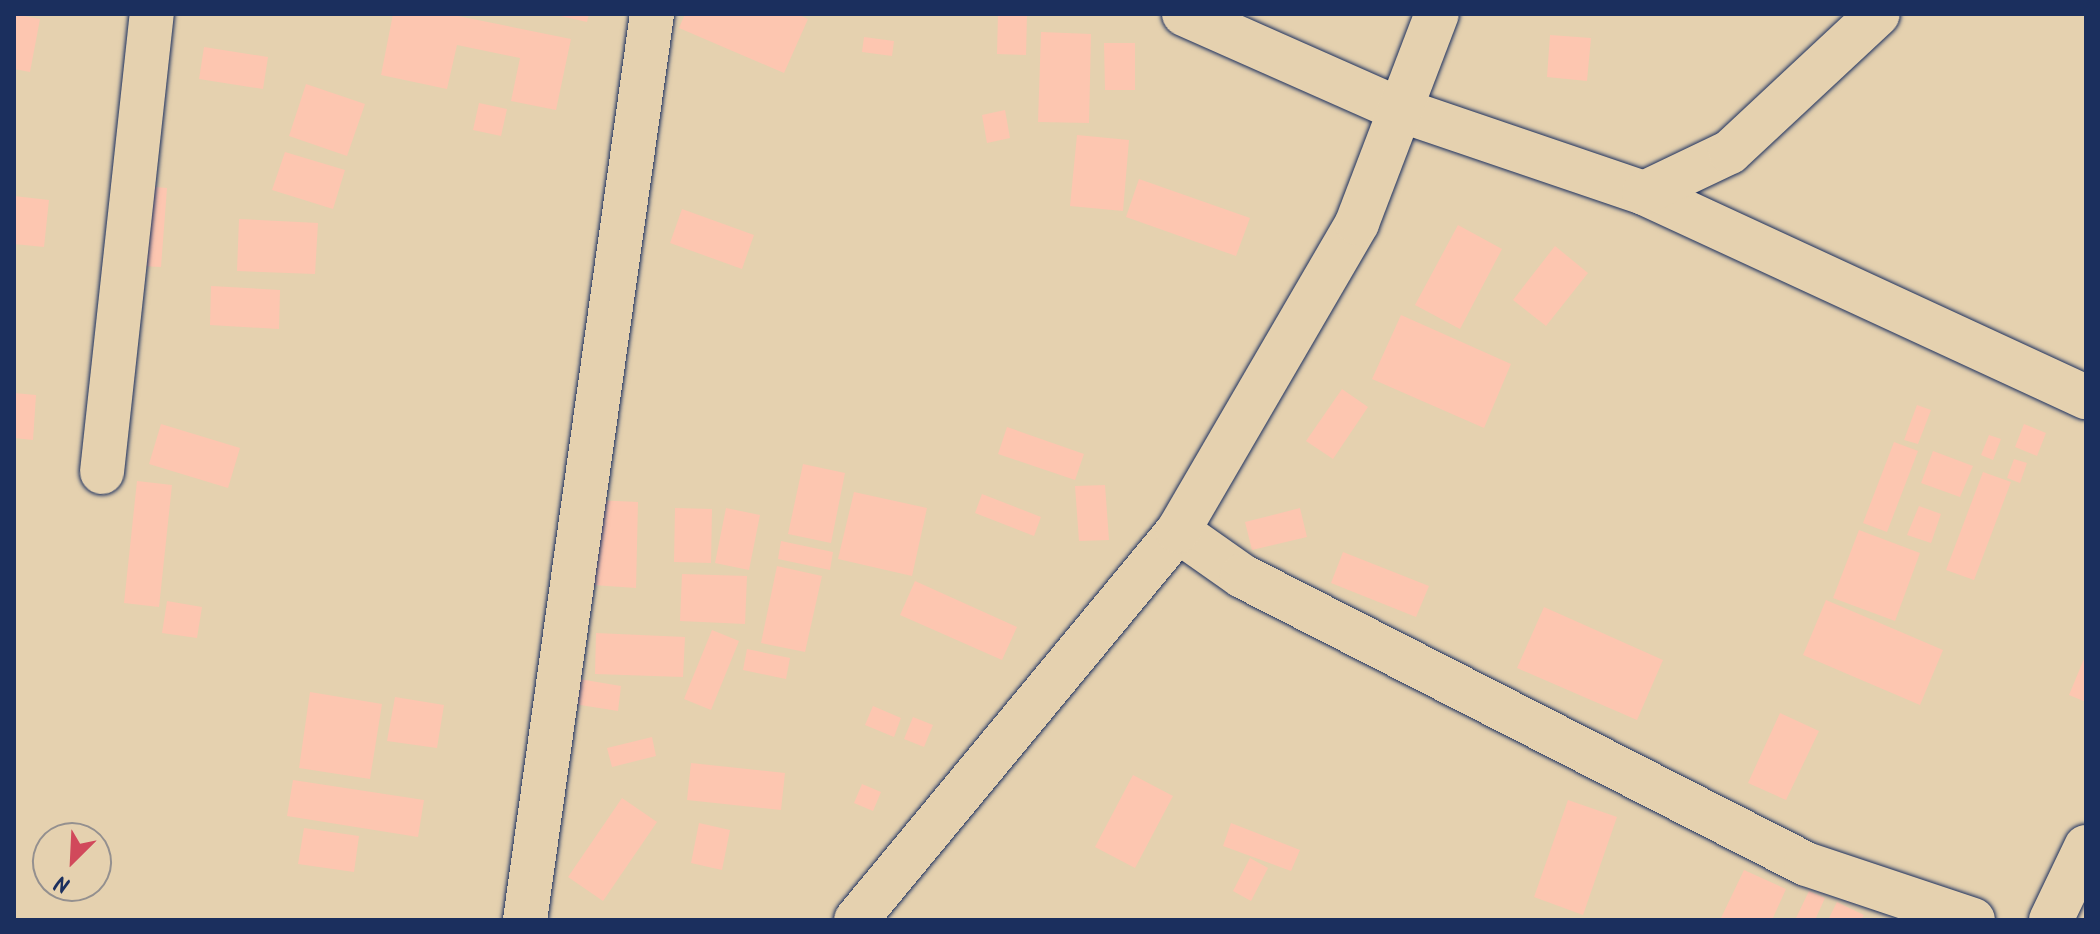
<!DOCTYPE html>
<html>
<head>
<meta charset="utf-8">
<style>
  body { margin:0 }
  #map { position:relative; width:2100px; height:934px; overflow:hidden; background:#e5d1af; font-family:Kalam,sans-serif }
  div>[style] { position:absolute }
  .building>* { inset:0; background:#fdc6b0 }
  .roads { filter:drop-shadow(0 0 2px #1b2f5e) drop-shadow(0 0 2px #1b2f5e) }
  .street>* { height:44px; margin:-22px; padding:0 22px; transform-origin:22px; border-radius:22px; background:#e5d1af }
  span { translate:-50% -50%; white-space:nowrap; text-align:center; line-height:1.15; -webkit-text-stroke:8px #e5d1af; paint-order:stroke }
  .frame { position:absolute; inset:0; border:16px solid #1b2f5e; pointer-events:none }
  .north { position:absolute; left:32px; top:822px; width:80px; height:80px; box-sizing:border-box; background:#e5d1af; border:2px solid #94908f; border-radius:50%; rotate:204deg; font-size:22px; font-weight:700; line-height:32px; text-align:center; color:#1b2f5e }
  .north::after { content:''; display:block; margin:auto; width:28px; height:36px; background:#d1495b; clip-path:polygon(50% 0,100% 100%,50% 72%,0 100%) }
</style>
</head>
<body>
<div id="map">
  <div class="building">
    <i style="clip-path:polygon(14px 14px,40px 19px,30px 72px,14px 69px)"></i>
    <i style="clip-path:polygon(393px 14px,448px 14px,571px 39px,556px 110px,511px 101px,520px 58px,457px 45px,447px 89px,381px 75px)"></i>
    <i style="clip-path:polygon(551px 14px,589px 14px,587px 22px)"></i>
    <i style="clip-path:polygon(685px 14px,797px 14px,808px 19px,784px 73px,679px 28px)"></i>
    <i style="clip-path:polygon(998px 14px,1027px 14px,1026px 55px,997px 54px)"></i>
    <i style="clip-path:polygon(1041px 32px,1091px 34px,1089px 123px,1038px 122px)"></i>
    <i style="clip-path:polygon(1550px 35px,1591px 38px,1587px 81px,1547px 77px)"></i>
    <i style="clip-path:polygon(864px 37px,894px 41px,892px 56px,862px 52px)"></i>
    <i style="clip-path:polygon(1104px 43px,1135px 43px,1135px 90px,1105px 90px)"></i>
    <i style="clip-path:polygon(204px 47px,268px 57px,263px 89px,199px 79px)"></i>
    <i style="clip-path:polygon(306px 84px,365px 104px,347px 156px,289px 136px)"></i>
    <i style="clip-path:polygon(479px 103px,507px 109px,501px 136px,473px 130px)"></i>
    <i style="clip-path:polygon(1005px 110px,1010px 138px,987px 143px,982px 115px)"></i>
    <i style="clip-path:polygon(1077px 135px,1129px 140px,1123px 211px,1070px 206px)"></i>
    <i style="clip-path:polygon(285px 152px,345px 170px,333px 209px,272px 190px)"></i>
    <i style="clip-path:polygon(1139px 179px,1250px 218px,1236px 256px,1126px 217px)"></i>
    <i style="clip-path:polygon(145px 186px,167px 188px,161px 267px,140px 266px)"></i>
    <i style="clip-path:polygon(14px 196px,49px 200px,44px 247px,14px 244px)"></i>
    <i style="clip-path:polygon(682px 209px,754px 235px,742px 269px,670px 243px)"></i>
    <i style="clip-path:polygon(239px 219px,318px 223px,315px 274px,237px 271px)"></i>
    <i style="clip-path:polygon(1458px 225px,1502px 249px,1460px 329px,1415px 305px)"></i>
    <i style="clip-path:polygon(1555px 246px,1588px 273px,1546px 326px,1513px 300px)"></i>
    <i style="clip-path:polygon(211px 286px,280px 290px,279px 329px,210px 325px)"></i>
    <i style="clip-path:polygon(1401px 315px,1511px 364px,1484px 428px,1372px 379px)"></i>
    <i style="clip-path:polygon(1342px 389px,1368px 407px,1333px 459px,1306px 441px)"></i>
    <i style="clip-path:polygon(14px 393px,36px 395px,33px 440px,14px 438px)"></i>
    <i style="clip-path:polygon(1917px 405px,1931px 410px,1918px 444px,1904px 440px)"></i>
    <i style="clip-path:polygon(161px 424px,240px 448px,228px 488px,149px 464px)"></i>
    <i style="clip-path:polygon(2024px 424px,2046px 433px,2037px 456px,2015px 447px)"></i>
    <i style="clip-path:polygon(1007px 427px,1084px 454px,1075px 480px,998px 454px)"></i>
    <i style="clip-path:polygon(1989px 435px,2001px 439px,1993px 460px,1981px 455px)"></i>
    <i style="clip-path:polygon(1894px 442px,1918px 451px,1887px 532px,1863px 523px)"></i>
    <i style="clip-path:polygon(1933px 451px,1973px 466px,1960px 497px,1921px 483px)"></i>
    <i style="clip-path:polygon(2014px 459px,2027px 463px,2020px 483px,2007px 478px)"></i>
    <i style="clip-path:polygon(803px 464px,845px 473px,831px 543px,788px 534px)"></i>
    <i style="clip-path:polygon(1983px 472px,2011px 482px,1974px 580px,1946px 570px)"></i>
    <i style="clip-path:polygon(137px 481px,172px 485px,159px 607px,124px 603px)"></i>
    <i style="clip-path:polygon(1105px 485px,1109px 540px,1079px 541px,1075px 486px)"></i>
    <i style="clip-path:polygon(854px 492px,927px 508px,912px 576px,838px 559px)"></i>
    <i style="clip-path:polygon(982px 494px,1041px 517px,1034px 536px,975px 513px)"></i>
    <i style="clip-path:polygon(595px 500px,638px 502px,636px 588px,593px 585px)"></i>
    <i style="clip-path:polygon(1919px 506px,1941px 514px,1931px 543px,1907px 535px)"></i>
    <i style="clip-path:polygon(675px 508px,712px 509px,711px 563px,674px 562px)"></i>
    <i style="clip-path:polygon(726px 508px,760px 515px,749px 570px,715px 563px)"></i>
    <i style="clip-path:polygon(1300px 508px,1307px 537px,1252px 550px,1245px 522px)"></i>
    <i style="clip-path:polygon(1859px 530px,1920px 553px,1895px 621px,1833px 598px)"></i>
    <i style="clip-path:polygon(781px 541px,833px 552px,830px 570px,778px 559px)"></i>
    <i style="clip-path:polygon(1343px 552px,1429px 586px,1416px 617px,1331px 583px)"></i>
    <i style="clip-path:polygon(777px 566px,822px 576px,805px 652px,761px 643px)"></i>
    <i style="clip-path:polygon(682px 574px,747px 576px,745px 624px,680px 621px)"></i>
    <i style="clip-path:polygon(915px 581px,1017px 627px,1002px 660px,900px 615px)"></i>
    <i style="clip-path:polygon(1826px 600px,1943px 650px,1920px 705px,1803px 655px)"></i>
    <i style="clip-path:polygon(167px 601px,202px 607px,197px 638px,162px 633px)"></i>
    <i style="clip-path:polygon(1544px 607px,1663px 660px,1637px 720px,1517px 668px)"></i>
    <i style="clip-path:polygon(712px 630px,739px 641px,711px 710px,684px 699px)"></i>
    <i style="clip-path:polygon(596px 633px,685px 637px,683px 677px,595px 674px)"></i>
    <i style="clip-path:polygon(747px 649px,790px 658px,786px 679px,743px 670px)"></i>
    <i style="clip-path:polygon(2086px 654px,2086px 702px,2069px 695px)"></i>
    <i style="clip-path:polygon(579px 679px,621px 686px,618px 711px,574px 704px)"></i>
    <i style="clip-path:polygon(310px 692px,382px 704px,370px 779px,299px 768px)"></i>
    <i style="clip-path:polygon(395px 697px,444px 705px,437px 748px,387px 741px)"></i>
    <i style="clip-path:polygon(873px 706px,901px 718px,894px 737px,865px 725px)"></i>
    <i style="clip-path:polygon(1780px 713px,1819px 731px,1786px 800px,1748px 783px)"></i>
    <i style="clip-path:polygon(913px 717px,933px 725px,924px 747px,904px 739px)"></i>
    <i style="clip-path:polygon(652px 737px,656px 756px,612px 767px,607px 748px)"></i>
    <i style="clip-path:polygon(691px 763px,785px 773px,781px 810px,687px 800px)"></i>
    <i style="clip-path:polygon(1133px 775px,1173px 796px,1135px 868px,1095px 847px)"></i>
    <i style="clip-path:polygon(293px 780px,424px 800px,418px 837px,287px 816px)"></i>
    <i style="clip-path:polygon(862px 784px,881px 792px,873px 811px,854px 803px)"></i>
    <i style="clip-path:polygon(622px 798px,657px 822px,603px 901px,568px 877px)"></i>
    <i style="clip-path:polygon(1568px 800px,1617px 817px,1583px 915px,1534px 897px)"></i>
    <i style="clip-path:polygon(699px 823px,730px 830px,722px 870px,691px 863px)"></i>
    <i style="clip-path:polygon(1231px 823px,1300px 850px,1291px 871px,1223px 846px)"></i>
    <i style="clip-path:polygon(304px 828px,359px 836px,354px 872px,298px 864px)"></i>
    <i style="clip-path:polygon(1250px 858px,1268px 868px,1251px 901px,1233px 891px)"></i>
    <i style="clip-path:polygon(1744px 870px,1786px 889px,1772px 920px,1720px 920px)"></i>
    <i style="clip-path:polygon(1809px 891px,1825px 898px,1815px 920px,1795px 920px)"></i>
    <i style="clip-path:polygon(1837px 902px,1864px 915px,1861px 920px,1828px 920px)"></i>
  </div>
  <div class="roads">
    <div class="street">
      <i style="left:1184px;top:14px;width:240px;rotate:23.9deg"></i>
      <i style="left:1403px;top:111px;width:255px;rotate:18.8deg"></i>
      <i style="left:1644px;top:193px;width:487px;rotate:24.8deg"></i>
      <i style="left:1644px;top:193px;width:95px;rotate:-25.5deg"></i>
      <i style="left:1730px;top:152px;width:202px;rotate:-43deg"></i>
      <i style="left:102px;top:472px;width:461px;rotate:-83.8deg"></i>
      <i style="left:1178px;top:531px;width:78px;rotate:35.1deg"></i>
      <i style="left:1242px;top:576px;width:633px;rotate:27.05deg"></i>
      <i style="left:1806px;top:864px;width:176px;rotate:18.5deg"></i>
      <i style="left:525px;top:920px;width:915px;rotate:-82.02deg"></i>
      <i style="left:856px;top:920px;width:505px;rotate:-50.38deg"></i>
      <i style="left:1178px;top:531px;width:356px;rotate:-59.8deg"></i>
      <i style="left:1357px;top:223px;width:224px;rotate:-69.1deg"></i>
      <i style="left:2051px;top:920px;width:81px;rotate:-64.4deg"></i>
    </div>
  </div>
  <div class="frame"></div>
  <div class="north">N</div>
</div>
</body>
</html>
